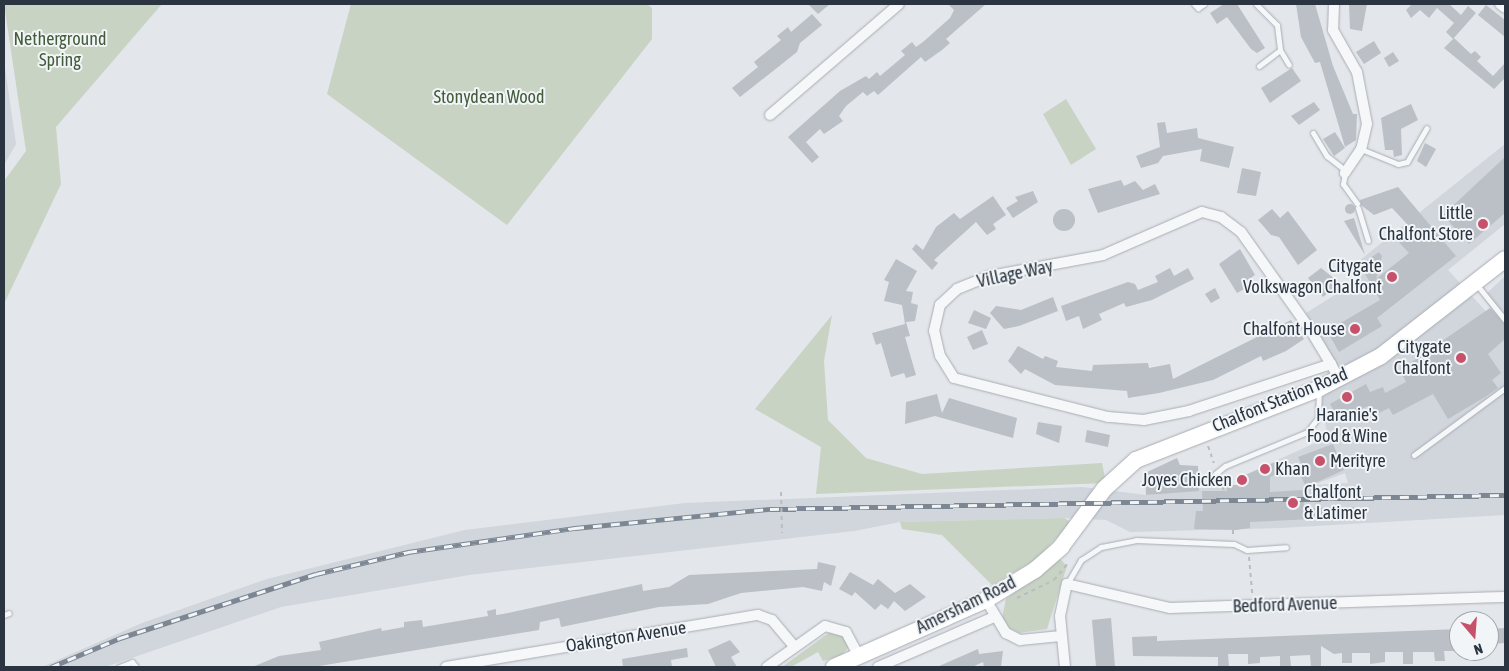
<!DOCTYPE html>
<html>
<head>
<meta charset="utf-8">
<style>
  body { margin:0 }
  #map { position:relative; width:1509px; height:671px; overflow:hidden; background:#e3e6ea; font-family:"Asap Condensed",sans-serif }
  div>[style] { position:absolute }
  .built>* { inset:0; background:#d1d5dc }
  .green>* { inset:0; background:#c9d3c4 }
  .building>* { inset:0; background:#bac0c6 }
  .round { border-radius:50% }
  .path>* { height:2px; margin-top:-1px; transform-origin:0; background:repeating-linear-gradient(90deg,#b8bdc1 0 4px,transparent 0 8px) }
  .roads { filter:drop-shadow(0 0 1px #a8adb4) drop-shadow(0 0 1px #a8adb4) }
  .lane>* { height:5px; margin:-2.5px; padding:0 2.5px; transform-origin:2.5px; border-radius:2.5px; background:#f5f7f8 }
  .street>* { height:10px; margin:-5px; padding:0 5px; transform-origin:5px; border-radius:5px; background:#f5f7f8 }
  .primary>* { height:16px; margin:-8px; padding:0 8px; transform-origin:8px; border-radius:8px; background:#fff }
  .rail>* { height:5px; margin-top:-2.5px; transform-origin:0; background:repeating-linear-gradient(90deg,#f2f5f7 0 9px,#7d8793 0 18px); box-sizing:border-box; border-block:1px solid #7d8793 }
  .path-bridge>* { height:2px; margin-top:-1px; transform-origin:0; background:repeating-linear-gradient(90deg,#b8bdc1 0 4px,transparent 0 8px) }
  .dots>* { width:14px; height:14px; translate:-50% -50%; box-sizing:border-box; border:2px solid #f2f5f7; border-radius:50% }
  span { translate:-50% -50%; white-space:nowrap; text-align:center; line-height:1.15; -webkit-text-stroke:4px #f2f5f7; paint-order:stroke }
  .park-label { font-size:18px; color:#435c3a }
  .poi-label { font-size:18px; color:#2b3541 }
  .right { translate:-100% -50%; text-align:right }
  .left { translate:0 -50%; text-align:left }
  .street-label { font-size:18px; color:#2b3541 }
  .frame { position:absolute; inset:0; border:5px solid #2b3541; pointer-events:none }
  .north { position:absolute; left:1449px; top:611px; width:50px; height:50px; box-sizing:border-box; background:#f2f5f7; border:1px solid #a2a8ae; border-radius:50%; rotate:162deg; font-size:14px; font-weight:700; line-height:20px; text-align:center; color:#2b3541 }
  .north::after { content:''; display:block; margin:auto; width:18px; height:22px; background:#c7506b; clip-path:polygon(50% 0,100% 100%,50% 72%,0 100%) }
</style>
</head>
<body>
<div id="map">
  <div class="built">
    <i style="clip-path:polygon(4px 61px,16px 144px,4px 165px)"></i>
    <i style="clip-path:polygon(evenodd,1505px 144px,1505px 224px,1448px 270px,1505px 332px,1505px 515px,1281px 528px,1130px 532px,1106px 520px,1064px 518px,900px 522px,854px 531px,469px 575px,281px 607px,105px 667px,42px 667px,142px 623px,267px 579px,465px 530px,685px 503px,1082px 487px,1146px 495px,1226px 485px,1240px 488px,1236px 479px,1328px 437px,1318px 389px,1339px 379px,1306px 313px,1359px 280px,1354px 265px,1505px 144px,1345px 473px,1348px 483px,1312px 485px,1313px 485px,1345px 473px)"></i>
    <i style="clip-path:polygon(1505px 276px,1505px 328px,1483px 297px)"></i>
  </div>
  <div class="green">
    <i style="clip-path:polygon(4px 4px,162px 4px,56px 127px,61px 184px,4px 304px,4px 181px,26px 151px)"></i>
    <i style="clip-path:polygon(351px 4px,647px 4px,652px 8px,652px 39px,507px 225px,327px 94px)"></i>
    <i style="clip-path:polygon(1066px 99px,1096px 149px,1071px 165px,1043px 114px)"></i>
    <i style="clip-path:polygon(832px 315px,824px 361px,828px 420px,866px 458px,922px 474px,1102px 463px,1106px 483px,816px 494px,821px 447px,755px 409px)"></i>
    <i style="clip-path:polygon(1064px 518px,1071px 522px,1038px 558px,992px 585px,942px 535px,902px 529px,900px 522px)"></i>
    <i style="clip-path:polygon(1060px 559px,1067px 566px,1047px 629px,1019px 633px,1008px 627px,1002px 618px,1006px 599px)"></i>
    <i style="clip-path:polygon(830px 632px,846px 637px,848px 648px,842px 655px,823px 661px,818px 652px,791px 667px,782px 667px)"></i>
  </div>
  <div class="building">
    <i style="clip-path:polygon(808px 4px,830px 4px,818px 14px)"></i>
    <i style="clip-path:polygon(948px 4px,986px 4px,946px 39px,950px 43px,942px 50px,925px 62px,921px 57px,878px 95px,874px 91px,867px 96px,863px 92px,846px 106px,839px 116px,843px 121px,824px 134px,820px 129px,806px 142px,819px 157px,812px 163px,788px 137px,840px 91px,866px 76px,869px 79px,877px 72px,880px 76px,905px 55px,901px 51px,912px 42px,916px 47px,923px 42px,950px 18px,954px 10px)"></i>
    <i style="clip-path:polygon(1224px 4px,1237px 4px,1265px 48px,1257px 53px,1251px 49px,1227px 17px,1217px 24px,1210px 13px)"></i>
    <i style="clip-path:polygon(1296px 4px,1315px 4px,1333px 66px,1353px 114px,1357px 114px,1356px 140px,1345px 147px,1320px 62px,1315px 63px,1301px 37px)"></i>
    <i style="clip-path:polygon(1349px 4px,1367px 4px,1362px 31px,1350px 29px)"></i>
    <i style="clip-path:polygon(1412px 4px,1449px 4px,1461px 15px,1468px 6px,1476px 13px,1453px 39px,1446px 32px,1454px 23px,1437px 8px,1429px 18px,1420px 10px,1411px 18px,1406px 10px)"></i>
    <i style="clip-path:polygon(1486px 5px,1505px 20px,1505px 37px,1478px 15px)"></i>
    <i style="clip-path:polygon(812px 14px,822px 25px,800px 43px,797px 52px,740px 97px,732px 88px,758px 67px,754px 62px,781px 40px,777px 36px,788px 27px,791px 32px)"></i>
    <i style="clip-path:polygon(1454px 38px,1471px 54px,1475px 51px,1481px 57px,1477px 61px,1493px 76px,1505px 63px,1505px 78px,1494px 89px,1444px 48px)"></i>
    <i style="clip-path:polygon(1374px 41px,1381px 53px,1364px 64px,1356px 52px)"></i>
    <i style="clip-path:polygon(1393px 52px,1399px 61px,1389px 67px,1384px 58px)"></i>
    <i style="clip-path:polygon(1292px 68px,1301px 81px,1270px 103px,1261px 88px)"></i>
    <i style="clip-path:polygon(1314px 102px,1320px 110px,1299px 125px,1291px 116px)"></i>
    <i style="clip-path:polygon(1411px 104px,1418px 120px,1401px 129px,1402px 155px,1394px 157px,1393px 150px,1385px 150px,1381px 118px)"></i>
    <i style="clip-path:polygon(1165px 122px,1167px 133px,1197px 128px,1198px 138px,1234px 147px,1229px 168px,1200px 161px,1202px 149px,1163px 156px,1158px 163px,1141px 168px,1136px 156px,1160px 147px,1157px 123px)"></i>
    <i style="clip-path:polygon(1335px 132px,1345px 148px,1334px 156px,1323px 139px)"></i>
    <i style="clip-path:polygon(1425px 143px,1436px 149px,1426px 167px,1417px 161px)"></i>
    <i style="clip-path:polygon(1505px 157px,1505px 213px,1469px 244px,1443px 215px)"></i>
    <i style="clip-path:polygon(1242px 168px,1261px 172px,1256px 196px,1237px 193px)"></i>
    <i style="clip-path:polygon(1121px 180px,1124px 186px,1135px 181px,1143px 190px,1155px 184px,1160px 194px,1098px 213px,1088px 189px)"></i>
    <i style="clip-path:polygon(1398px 187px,1456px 256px,1377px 318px,1382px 326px,1339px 352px,1327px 331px,1380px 300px,1360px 265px,1379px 252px,1382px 256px,1376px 279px,1409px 253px,1394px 237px,1408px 225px,1392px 208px,1374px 215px,1361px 205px,1360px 200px)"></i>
    <i style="clip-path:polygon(1033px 191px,1038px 202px,1013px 218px,1006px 208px,1018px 201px,1015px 197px)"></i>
    <i style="clip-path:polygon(993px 196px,1006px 215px,993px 224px,996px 229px,987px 235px,976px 222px,934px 260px,938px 263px,932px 270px,912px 249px,916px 244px,923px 250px,936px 227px,954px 213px,960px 219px)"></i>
    <i class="round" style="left:1345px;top:204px;width:10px;height:10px"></i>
    <i style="clip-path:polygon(1272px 209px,1280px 218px,1288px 211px,1317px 250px,1298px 265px,1279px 237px,1271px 235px,1258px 220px)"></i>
    <i class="round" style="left:1053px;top:209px;width:22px;height:22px"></i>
    <i style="clip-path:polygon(1354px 218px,1365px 255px,1344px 221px)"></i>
    <i style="clip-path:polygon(1240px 249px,1255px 275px,1243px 283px,1246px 288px,1237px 293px,1219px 264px)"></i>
    <i style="clip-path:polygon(896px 259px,917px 271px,906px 291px,913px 292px,911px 303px,918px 305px,915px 321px,906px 322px,910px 336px,905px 337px,916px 375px,906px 378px,904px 373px,891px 377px,881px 343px,876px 345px,872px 333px,905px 324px,902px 305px,884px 301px,889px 282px,884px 280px)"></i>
    <i style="clip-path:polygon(1170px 268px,1174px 276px,1188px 268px,1194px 279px,1152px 300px,1126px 307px,1124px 303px,1099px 314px,1102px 320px,1083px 329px,1079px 316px,1066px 321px,1061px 306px,1128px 282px,1135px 284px,1138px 290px,1158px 282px,1155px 276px)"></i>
    <i style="clip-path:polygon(1321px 268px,1340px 283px,1323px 297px,1308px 278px)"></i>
    <i style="clip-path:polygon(1215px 288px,1220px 298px,1211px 303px,1205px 294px)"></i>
    <i style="clip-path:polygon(1053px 297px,1058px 311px,1019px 326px,1004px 329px,990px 313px,996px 306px,1021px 310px)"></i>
    <i style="clip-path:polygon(1490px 308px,1505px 324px,1505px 339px,1488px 354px,1501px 373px,1492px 380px,1498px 388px,1485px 397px,1448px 419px,1433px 394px,1393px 415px,1389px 408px,1373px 416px,1369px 406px,1338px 418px,1330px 404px,1366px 384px,1370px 392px,1383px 387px,1385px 393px,1406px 382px,1400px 370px)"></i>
    <i style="clip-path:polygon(974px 310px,991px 318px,986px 329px,968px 323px)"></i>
    <i style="clip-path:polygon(1291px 320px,1304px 339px,1286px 351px,1263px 361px,1261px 356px,1213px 380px,1159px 393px,1128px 398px,1127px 391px,1055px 385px,1025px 369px,1021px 374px,1008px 361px,1018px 346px,1043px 359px,1045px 356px,1058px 361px,1056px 367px,1092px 371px,1093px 365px,1148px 363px,1149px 368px,1170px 364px,1173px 379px)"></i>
    <i style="clip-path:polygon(982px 330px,988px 344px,973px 350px,967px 337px)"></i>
    <i style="clip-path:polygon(937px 394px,942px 413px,949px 398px,1017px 418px,1013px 438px,935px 416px,905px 424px,906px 402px)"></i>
    <i style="clip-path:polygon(1038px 422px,1062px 426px,1059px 443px,1036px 434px)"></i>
    <i style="clip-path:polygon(1087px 430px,1110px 435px,1108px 447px,1085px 442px)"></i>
    <i style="clip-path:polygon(1333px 444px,1344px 470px,1306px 487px,1297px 468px,1302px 466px,1298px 457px)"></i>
    <i style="clip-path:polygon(1177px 458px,1180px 465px,1198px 466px,1199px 491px,1146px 495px,1145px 473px)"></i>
    <i style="clip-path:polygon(1276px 462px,1280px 472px,1270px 477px,1270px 492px,1303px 490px,1304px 508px,1354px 507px,1354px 517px,1250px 522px,1250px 528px,1236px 530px,1194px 529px,1196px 511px,1203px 511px,1202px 491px,1227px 491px,1226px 485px,1239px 485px,1236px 479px)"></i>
    <i style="clip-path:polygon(818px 562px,836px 566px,831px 586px,824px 582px,822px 591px,803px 587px,741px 593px,708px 604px,659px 607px,561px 627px,559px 618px,540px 622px,539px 630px,313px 667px,252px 667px,279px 656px,321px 650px,319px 642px,381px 628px,382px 631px,404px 627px,404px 622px,422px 620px,423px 627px,488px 616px,487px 611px,496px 609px,496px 615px,503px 614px,642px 584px,643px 591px,669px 587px,689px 575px,817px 569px)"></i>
    <i style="clip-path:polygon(850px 572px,873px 585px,878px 579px,895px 593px,910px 584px,926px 597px,905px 611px,894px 601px,888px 609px,881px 604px,875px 610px,855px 592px,852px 596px,839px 589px)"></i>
    <i style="clip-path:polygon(1111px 618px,1115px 667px,1096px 667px,1092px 620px)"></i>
    <i style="clip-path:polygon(1505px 628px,1505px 643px,1489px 644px,1489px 629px)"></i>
    <i style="clip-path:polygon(1459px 629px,1459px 651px,1444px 651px,1445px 661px,1435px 661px,1434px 652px,1413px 652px,1413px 664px,1403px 664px,1403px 652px,1385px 652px,1385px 662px,1370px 664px,1370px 653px,1352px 653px,1352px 663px,1342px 663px,1342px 653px,1334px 654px,1321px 646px,1321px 667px,1311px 667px,1310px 655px,1290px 656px,1291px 667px,1280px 667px,1280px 656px,1260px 657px,1260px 663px,1248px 664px,1248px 654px,1228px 654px,1229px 667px,1218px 667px,1218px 657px,1133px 656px,1132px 637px,1157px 636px,1157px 641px)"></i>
    <i style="clip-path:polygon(730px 640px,740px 652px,731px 657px,737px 667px,716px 667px,708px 650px)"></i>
    <i style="clip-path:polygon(687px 648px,688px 657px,671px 660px,672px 667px,623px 667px,622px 659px)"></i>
    <i style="clip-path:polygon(978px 649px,979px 654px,1003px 651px,1001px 667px,984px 667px,983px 662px,972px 667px,937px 667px)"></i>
    <i style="clip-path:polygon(1465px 651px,1475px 651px,1476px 660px,1465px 660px)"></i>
  </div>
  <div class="path">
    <i style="left:1208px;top:446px;width:18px;rotate:71deg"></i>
    <i style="left:1220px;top:479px;width:13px;rotate:72deg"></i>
    <i style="left:1233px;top:530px;width:7px;rotate:90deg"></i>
    <i style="left:1249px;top:557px;width:38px;rotate:85deg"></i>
    <i style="left:1017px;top:598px;width:41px;rotate:-25.9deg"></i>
    <i style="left:1054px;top:580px;width:23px;rotate:-50deg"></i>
  </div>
  <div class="roads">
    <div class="lane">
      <i style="left:1194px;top:4px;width:6px;rotate:45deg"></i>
      <i style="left:1198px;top:8px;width:7px;rotate:-34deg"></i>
      <i style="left:1256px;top:4px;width:30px;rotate:45deg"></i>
      <i style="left:1277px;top:25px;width:25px;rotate:83deg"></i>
      <i style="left:1280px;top:50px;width:17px;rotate:59deg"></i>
      <i style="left:1259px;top:66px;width:26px;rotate:-37deg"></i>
      <i style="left:1313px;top:133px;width:27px;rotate:59deg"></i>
      <i style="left:1327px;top:156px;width:24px;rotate:38deg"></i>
      <i style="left:1361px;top:149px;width:40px;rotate:22deg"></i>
      <i style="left:1398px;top:164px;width:9px;rotate:-13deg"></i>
      <i style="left:1407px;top:162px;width:39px;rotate:-60deg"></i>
      <i style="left:1345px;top:173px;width:11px;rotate:100deg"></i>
      <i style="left:1343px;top:184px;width:24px;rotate:54deg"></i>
      <i style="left:1358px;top:208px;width:34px;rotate:73deg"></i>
      <i style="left:1477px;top:285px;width:45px;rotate:51.3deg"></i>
      <i style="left:1414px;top:455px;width:113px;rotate:-36.4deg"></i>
      <i style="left:1215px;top:474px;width:13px;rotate:-39deg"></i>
      <i style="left:1225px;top:466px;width:89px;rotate:-22.5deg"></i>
      <i style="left:1307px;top:432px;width:18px;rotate:-52deg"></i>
      <i style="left:1318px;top:418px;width:27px;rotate:-88deg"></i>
      <i style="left:1067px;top:584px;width:28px;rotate:-60deg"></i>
      <i style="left:1081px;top:560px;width:24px;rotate:-33deg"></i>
      <i style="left:1101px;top:547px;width:36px;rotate:-11deg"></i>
      <i style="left:1136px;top:540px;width:98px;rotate:2.3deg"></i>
      <i style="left:1234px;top:544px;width:14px;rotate:25deg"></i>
      <i style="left:1247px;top:550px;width:39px;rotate:-4deg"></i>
      <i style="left:4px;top:615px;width:5px;rotate:-22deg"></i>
      <i style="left:119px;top:667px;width:14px;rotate:-21deg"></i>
      <i style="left:132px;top:662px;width:6px;rotate:51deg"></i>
    </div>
    <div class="street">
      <i style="left:1334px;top:4px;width:26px;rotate:92deg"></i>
      <i style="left:1333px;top:30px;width:48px;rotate:60.3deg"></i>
      <i style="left:1357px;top:72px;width:53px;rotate:79.1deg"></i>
      <i style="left:1367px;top:124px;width:26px;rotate:103deg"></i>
      <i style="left:1361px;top:149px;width:29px;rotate:124deg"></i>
      <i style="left:1500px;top:4px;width:6px;rotate:39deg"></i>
      <i style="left:770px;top:115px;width:170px;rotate:-40.7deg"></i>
      <i style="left:1331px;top:364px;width:150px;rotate:161.7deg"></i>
      <i style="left:1189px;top:411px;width:46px;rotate:168.7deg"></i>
      <i style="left:1144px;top:420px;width:36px;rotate:-175deg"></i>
      <i style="left:1108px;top:417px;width:159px;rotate:-165.8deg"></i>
      <i style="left:954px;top:378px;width:26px;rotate:-122deg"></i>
      <i style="left:940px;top:356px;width:26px;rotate:-103deg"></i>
      <i style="left:934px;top:331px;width:27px;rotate:-77deg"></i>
      <i style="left:940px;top:305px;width:23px;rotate:-43deg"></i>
      <i style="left:957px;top:289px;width:35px;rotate:-22deg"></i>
      <i style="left:990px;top:276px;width:115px;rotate:-10.5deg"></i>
      <i style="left:1103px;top:255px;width:108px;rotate:-23.5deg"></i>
      <i style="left:1202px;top:212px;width:20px;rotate:15deg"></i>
      <i style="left:1221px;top:217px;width:25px;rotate:37deg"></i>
      <i style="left:1241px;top:232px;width:121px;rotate:54.7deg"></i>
      <i style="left:1311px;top:331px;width:39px;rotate:59deg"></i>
      <i style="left:1331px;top:364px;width:17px;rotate:62deg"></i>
      <i style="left:986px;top:600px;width:39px;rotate:59deg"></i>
      <i style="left:1006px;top:633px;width:16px;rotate:27deg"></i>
      <i style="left:1020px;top:640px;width:41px;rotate:-5.6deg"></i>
      <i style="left:446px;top:667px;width:316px;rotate:-9.5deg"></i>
      <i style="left:758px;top:615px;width:15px;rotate:20deg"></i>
      <i style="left:772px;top:620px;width:34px;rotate:50deg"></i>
      <i style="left:767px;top:667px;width:71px;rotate:-35.3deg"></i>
      <i style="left:825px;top:626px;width:22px;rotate:16deg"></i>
      <i style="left:846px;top:632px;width:26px;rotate:62deg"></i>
      <i style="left:878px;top:667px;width:126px;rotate:-23.3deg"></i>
      <i style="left:1065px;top:667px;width:51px;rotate:-95.6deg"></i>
      <i style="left:1060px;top:616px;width:33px;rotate:-78deg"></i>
      <i style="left:1067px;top:584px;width:106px;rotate:13.1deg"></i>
      <i style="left:1170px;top:608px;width:335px;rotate:-1.9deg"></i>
    </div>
    <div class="primary">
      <i style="left:834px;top:667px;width:166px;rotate:-23.8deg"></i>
      <i style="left:986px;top:600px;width:57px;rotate:-31.5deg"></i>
      <i style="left:1035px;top:570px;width:35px;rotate:-41deg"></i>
      <i style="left:1061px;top:547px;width:72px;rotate:-53.4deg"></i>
      <i style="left:1104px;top:489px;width:43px;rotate:-42.2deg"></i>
      <i style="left:1136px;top:460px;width:195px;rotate:-21.3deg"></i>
      <i style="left:1318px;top:389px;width:71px;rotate:-27.6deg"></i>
      <i style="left:1381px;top:356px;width:157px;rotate:-38deg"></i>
    </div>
  </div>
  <div class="rail">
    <i style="left:51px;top:667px;width:75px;rotate:-22.8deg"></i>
    <i style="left:120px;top:638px;width:206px;rotate:-18.1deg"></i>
    <i style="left:316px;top:574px;width:95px;rotate:-13.4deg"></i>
    <i style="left:408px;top:552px;width:169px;rotate:-8.2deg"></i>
    <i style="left:575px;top:528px;width:196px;rotate:-5.6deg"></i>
    <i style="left:770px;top:509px;width:735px;rotate:-1.09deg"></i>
  </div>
  <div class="path-bridge">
    <i style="left:781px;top:492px;width:41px;rotate:88.6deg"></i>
  </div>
  <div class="dots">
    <i style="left:1483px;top:224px;background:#c7506b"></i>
    <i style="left:1392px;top:277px;background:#c7506b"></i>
    <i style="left:1355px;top:329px;background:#c7506b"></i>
    <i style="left:1461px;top:358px;background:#c7506b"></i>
    <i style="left:1347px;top:397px;background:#c7506b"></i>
    <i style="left:1320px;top:461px;background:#c7506b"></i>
    <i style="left:1265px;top:469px;background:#c7506b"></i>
    <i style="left:1242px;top:480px;background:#c7506b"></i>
    <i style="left:1293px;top:503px;background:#c7506b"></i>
  </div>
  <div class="park-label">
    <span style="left:60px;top:50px">Netherground<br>Spring</span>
    <span style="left:489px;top:97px">Stonydean Wood</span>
  </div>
  <div class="poi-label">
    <span class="right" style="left:1473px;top:224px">Little<br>Chalfont Store</span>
    <span class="right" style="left:1382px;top:277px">Citygate<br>Volkswagon Chalfont</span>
    <span class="right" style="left:1345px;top:329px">Chalfont House</span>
    <span class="right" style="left:1451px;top:358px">Citygate<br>Chalfont</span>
    <span style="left:1347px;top:426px">Haranie's<br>Food &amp; Wine</span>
    <span class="left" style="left:1330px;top:461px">Merityre</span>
    <span class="left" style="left:1275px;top:469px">Khan</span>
    <span class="right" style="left:1232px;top:480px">Joyes Chicken</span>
    <span class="left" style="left:1304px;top:503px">Chalfont<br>&amp; Latimer</span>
  </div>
  <div class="street-label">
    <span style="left:1015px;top:274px;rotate:-12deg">Village Way</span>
    <span style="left:1280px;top:400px;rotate:-22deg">Chalfont Station Road</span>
    <span style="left:966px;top:605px;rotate:-26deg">Amersham Road</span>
    <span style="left:1285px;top:605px;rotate:-2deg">Bedford Avenue</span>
    <span style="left:626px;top:637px;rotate:-9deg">Oakington Avenue</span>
  </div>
  <div class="frame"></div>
  <div class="north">N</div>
</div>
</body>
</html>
